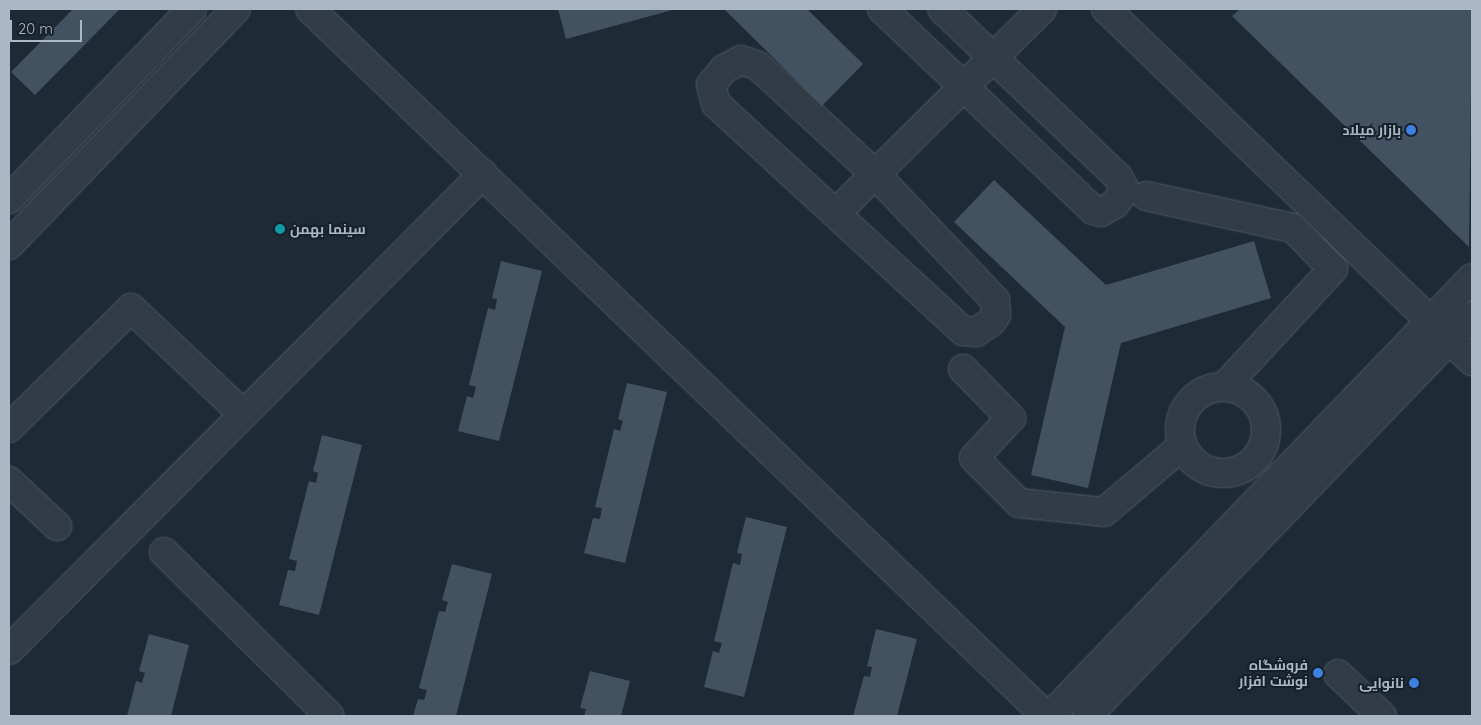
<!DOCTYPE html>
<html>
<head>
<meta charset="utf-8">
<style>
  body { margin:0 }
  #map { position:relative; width:1481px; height:725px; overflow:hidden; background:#1e2b36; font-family:Quicksand,Cairo,sans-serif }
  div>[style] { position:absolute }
  .building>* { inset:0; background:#435260 }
  .roads { filter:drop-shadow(0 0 1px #4e5a65) drop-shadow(0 0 1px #4e5a65) }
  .minor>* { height:28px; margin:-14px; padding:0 14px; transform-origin:14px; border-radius:14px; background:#313c46 }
  .minor>.ring { margin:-14px; padding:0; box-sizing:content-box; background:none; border:28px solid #313c46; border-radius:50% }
  .dots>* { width:14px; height:14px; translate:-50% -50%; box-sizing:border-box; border:2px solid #17212b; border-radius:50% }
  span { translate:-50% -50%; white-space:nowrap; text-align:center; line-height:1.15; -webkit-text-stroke:4px #17212b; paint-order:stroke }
  .poi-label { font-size:14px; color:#aab7c4; font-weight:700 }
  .right { translate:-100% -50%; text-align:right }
  .left { translate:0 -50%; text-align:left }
  .frame { position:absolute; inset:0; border:10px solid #aab7c4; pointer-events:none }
  .scale { position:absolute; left:10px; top:20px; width:72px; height:22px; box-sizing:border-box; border:2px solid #aab7c4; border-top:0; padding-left:6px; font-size:15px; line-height:18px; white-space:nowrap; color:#aab7c4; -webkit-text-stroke:4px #17212b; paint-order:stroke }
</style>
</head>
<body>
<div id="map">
  <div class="building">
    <i style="clip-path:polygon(73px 9px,120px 9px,35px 95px,11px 72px)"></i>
    <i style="clip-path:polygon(558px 9px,676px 9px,566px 39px)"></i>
    <i style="clip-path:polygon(724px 9px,807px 9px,863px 64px,822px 106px)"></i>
    <i style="clip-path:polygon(1240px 9px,1472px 9px,1469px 247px,1232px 16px)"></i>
    <i style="clip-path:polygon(994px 180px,1106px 285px,1254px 241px,1271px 298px,1121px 343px,1088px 488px,1031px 475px,1065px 327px,954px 222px)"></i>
    <i style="clip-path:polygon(501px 261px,542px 271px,499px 441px,458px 431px,467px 396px,473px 398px,476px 387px,469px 385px,488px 308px,495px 310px,497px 299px,492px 298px)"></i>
    <i style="clip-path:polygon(627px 383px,667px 392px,625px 563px,584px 553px,593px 518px,600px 519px,602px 508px,595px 507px,614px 429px,620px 431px,623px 421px,618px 419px)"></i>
    <i style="clip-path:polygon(322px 435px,362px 445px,319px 615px,279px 605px,288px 570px,295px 571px,297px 561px,289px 559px,309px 481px,316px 483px,318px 473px,313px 471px)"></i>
    <i style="clip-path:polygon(746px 517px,787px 527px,744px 697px,704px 687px,713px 651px,719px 653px,722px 643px,714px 641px,733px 563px,740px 565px,742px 554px,737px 553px)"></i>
    <i style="clip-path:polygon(452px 564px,492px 574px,456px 716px,413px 716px,418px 699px,424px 700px,427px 690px,419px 688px,439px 611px,445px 612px,448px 602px,442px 600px)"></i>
    <i style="clip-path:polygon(876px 629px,917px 639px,897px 716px,853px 716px,864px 676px,870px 677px,872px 667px,867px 666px)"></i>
    <i style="clip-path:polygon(149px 634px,189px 645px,171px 716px,127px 716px,136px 681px,142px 683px,145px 673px,139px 671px)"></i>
    <i style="clip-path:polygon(590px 671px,630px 681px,621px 716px,584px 716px,586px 709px,580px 708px)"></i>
  </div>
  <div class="roads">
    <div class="minor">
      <i style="left:310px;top:9px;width:1021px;rotate:43.85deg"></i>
      <i style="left:882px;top:9px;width:291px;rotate:43.6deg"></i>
      <i style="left:1093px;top:210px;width:8px;rotate:14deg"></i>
      <i style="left:1101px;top:212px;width:16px;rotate:-30deg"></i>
      <i style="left:1115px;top:204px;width:17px;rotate:-54deg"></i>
      <i style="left:1125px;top:190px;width:15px;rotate:-118deg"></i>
      <i style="left:1118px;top:177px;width:243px;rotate:-136.3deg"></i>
      <i style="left:1106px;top:9px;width:508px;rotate:43.88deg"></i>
      <i style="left:741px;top:60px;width:18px;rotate:19deg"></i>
      <i style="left:758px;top:66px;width:161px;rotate:42.7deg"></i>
      <i style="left:876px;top:175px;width:173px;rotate:46.4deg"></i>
      <i style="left:995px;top:300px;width:15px;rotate:86deg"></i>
      <i style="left:996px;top:315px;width:9px;rotate:126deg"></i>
      <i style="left:991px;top:322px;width:18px;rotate:146deg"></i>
      <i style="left:976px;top:332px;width:13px;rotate:-176deg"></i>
      <i style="left:963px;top:331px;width:335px;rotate:-137.4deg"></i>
      <i style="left:716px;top:104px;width:20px;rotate:-105deg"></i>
      <i style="left:711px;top:85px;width:21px;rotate:-51deg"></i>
      <i style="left:724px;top:69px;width:19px;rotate:-28deg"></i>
      <i style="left:1146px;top:196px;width:150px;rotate:12.3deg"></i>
      <i style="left:1293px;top:228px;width:57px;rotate:45.7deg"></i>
      <i style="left:1333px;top:269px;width:159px;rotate:132.7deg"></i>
      <i style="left:9px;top:199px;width:264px;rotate:-46.1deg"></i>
      <i style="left:836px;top:213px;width:290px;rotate:-44.7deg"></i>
      <i style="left:9px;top:245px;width:327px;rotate:-46.1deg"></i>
      <i style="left:963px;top:369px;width:69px;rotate:45.6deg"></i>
      <i style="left:1011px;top:418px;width:54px;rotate:132.8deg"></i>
      <i style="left:974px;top:458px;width:64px;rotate:45deg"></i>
      <i style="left:1019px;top:503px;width:85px;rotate:6deg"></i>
      <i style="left:1104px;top:512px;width:102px;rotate:-40.2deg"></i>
      <i class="ring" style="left:1180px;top:387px;width:58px;height:58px"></i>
      <i style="left:9px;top:428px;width:171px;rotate:-44.5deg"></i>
      <i style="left:131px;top:308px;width:154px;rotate:43.4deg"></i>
      <i style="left:9px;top:481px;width:66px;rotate:43.2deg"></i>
      <i style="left:164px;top:552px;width:233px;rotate:44.7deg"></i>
      <i style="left:9px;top:650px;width:672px;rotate:-45.12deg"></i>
      <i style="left:1338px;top:674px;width:61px;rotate:43.7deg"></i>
      <i style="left:1050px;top:716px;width:608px;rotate:-46.07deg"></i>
      <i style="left:1087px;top:716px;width:555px;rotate:-46.09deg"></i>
    </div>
  </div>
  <div class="dots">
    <i style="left:1411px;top:130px;background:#3f7fe0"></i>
    <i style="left:280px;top:229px;background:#0f9aa8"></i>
    <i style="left:1318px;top:673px;background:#3f7fe0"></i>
    <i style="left:1414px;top:683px;background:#3f7fe0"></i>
  </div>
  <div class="poi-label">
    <span class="right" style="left:1401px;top:130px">بازار میلاد</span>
    <span class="left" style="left:290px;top:229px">سینما بهمن</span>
    <span class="right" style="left:1308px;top:673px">فروشگاه<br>نوشت افزار</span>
    <span class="right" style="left:1404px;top:683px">نانوایی</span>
  </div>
  <div class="frame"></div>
  <div class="scale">20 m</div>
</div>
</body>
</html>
